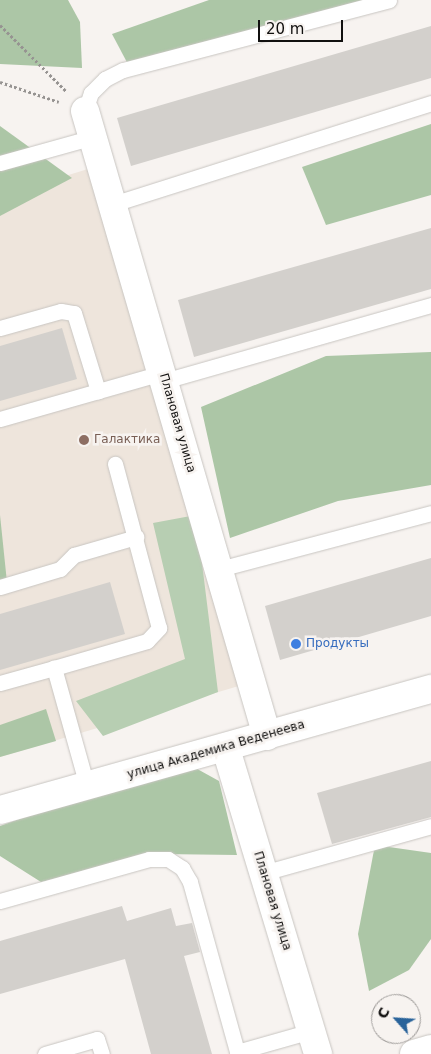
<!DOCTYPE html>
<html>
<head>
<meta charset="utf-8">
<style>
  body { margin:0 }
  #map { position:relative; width:431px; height:1054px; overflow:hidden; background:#f7f3f0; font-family:"DejaVu Sans",sans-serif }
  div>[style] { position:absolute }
  .built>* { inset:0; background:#eee5dc }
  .green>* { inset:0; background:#b7ceb2 }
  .forest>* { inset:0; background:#acc6a6 }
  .building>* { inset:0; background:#d3d0cc }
  .path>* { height:3px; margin-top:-1.5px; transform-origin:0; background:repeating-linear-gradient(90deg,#969391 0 2.5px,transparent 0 5px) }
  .roads { filter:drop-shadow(0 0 1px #c8c5c1) drop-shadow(0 0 1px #c8c5c1) }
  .service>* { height:15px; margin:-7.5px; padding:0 7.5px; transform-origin:7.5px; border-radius:7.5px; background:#fff }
  .minor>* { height:28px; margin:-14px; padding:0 14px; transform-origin:14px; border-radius:14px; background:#fff }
  .tertiary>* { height:28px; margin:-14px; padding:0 14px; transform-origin:14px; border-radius:14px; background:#fff }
  .dots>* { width:14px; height:14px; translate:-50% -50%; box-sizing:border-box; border:2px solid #f7f3f0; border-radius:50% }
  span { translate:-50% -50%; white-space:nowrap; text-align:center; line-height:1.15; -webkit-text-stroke:5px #f7f3f0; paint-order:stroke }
  .street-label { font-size:12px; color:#11100f }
  .education-label { font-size:12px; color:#785e54 }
  .left { translate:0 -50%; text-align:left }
  .shop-label { font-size:12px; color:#366cbe }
  .north { position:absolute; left:371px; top:994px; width:50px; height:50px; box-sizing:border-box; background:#f7f3f0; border:1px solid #9b9896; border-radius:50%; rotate:296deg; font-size:14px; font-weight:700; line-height:20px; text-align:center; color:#11100f }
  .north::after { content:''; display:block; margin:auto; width:18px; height:22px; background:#29639a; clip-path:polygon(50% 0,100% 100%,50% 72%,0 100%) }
  .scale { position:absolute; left:258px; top:20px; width:85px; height:22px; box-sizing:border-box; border:2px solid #11100f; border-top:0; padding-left:6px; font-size:15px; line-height:18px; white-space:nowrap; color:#11100f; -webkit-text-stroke:4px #f7f3f0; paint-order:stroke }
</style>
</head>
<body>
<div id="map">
  <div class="built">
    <i style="clip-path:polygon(88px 169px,242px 685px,0 757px,0 196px)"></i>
  </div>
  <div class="green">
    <i style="clip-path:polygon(196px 515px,218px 692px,103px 736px,76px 701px,185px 659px,153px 523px)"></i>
  </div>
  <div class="forest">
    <i style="clip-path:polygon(0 0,68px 0,80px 22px,82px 68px,0 64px)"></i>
    <i style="clip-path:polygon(209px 0,368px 0,130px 68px,112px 34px)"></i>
    <i style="clip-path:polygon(431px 124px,431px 195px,326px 225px,302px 167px)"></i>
    <i style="clip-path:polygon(0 126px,72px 178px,0 216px)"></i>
    <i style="clip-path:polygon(431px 352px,431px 485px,338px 501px,230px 538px,201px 407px,326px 356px)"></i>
    <i style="clip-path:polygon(0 515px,8px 592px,0 594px)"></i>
    <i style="clip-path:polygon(46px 709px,56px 741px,0 757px,0 725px)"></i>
    <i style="clip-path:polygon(181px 760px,219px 781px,237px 855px,161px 854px,41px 882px,0 856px,0 826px)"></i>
    <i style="clip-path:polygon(375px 845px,431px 853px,431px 939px,409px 970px,369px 991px,358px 934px)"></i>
  </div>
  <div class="building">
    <i style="clip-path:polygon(431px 26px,431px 78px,131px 166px,117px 118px)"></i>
    <i style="clip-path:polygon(431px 228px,431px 289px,194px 357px,178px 300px)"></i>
    <i style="clip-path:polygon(62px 328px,77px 379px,0 401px,0 346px)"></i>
    <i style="clip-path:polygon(431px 558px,431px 616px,280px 660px,265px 606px)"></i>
    <i style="clip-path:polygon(110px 582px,125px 634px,0 670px,0 614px)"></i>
    <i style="clip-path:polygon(431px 761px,431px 817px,332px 844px,317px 793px)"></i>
    <i style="clip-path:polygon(122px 906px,127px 921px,171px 908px,176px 926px,192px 923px,200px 952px,184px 956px,212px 1054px,151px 1054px,125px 959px,0 994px,0 941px)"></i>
  </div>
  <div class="path">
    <i style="left:0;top:25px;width:93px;rotate:45deg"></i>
    <i style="left:0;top:82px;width:62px;rotate:18.7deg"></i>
  </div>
  <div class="roads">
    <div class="service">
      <i style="left:85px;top:111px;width:19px;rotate:-72deg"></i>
      <i style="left:91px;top:93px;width:20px;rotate:-45deg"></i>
      <i style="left:105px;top:79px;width:20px;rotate:-27deg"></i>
      <i style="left:123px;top:70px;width:275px;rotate:-14.7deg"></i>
      <i style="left:0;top:163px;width:97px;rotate:-15.6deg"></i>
      <i style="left:113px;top:204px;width:334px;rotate:-17.6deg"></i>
      <i style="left:0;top:328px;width:63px;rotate:-15.6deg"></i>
      <i style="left:61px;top:311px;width:13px;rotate:9deg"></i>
      <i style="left:74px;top:313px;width:82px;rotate:72.9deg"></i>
      <i style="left:164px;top:381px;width:278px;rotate:-15.9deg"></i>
      <i style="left:0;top:419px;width:168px;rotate:-15.9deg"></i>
      <i style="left:219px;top:569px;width:219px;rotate:-14.8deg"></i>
      <i style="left:0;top:587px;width:63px;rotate:-16.7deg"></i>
      <i style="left:60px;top:569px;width:20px;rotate:-45deg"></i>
      <i style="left:74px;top:555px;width:65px;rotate:-16.2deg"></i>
      <i style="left:0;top:683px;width:56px;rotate:-15.5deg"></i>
      <i style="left:87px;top:786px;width:123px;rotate:-105.6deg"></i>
      <i style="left:54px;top:668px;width:97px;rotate:-16.2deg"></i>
      <i style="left:147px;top:641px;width:18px;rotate:-47deg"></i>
      <i style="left:159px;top:628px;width:170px;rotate:-105deg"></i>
      <i style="left:263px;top:873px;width:174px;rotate:-15.6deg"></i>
      <i style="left:0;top:901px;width:155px;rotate:-15.7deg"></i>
      <i style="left:149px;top:859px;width:19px"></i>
      <i style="left:168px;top:859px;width:17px;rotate:33deg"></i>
      <i style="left:182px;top:868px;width:16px;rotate:60deg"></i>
      <i style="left:190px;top:882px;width:176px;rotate:74.5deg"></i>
      <i style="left:237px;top:1052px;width:77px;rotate:-15.8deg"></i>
      <i style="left:45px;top:1054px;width:54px;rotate:-16.1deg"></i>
      <i style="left:97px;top:1039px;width:16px;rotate:72deg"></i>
    </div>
    <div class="minor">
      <i style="left:85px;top:111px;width:651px;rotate:73.76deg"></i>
      <i style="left:226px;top:749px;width:319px;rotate:73.2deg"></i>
      <i style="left:414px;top:1054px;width:18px;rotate:-16deg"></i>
    </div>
    <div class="tertiary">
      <i style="left:0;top:810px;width:448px;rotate:-15.7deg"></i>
    </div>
  </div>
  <div class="dots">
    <i style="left:84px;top:440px;background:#8d6e63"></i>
    <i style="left:296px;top:644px;background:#3f7fe0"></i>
  </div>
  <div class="street-label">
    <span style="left:177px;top:423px;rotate:74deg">Плановая улица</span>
    <span style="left:216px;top:750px;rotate:-16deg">улица Академика Веденеева</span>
    <span style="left:272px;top:901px;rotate:73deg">Плановая улица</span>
  </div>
  <div class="education-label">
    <span class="left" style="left:94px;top:440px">Галактика</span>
  </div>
  <div class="shop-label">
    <span class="left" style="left:306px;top:644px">Продукты</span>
  </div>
  <div class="north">С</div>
  <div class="scale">20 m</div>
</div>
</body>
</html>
